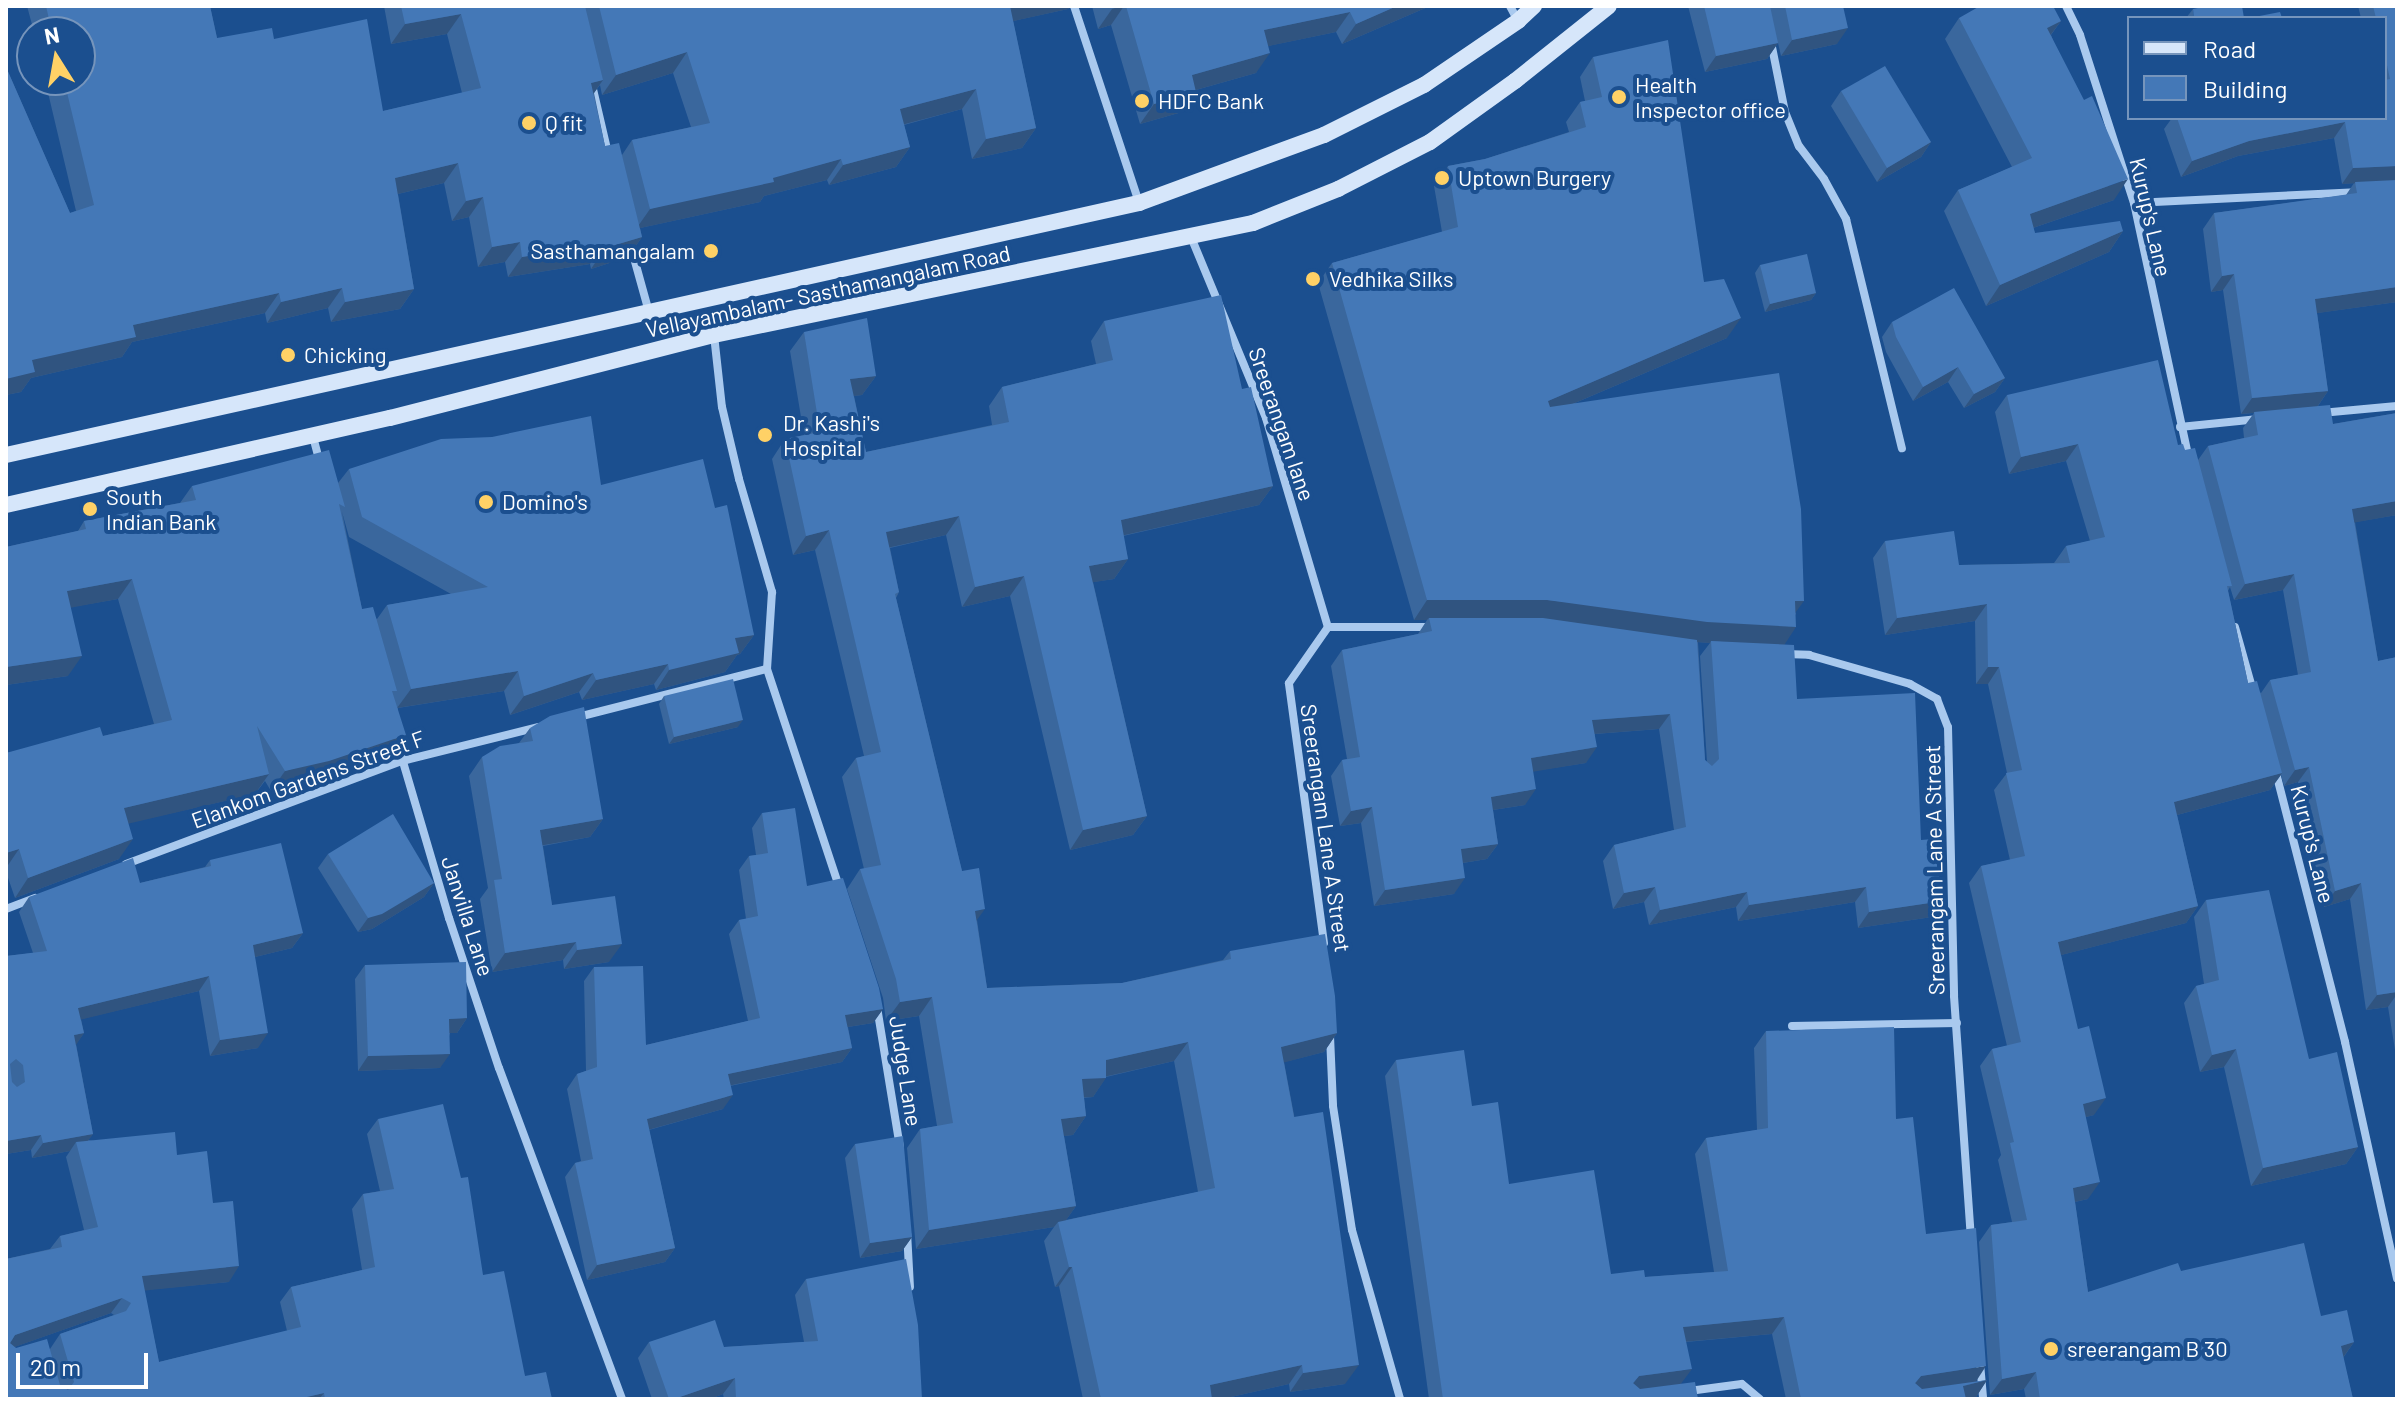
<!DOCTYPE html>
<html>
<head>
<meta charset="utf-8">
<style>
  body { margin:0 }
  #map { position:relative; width:2403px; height:1405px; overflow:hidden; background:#1b4f8f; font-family:Barlow,sans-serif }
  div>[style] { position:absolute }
  .street>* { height:8px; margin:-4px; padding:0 4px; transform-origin:4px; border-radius:4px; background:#a9c9ee }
  .secondary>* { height:16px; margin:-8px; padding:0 8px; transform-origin:8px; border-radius:8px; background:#d6e6fa }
  .wall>* { inset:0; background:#3a679d }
  .shaded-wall>* { inset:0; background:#305480 }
  .building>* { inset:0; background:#4478b7 }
  .dots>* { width:22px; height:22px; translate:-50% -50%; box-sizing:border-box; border:4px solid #1b4f8f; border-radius:50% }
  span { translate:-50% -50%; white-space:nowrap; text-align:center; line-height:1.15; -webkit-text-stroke:8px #1b4f8f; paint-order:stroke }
  .poi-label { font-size:22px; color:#fff }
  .left { translate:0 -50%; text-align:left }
  .right { translate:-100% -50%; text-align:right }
  .street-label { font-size:22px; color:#fff }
  .frame { position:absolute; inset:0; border:8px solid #fff; pointer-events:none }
  .legend { position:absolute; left:2127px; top:16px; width:260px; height:104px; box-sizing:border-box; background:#1b4f8f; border:2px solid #7695bc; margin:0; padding:10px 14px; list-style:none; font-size:24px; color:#fff }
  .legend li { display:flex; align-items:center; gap:16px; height:40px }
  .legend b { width:40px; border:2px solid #7695bc }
  .north { position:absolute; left:16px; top:16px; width:80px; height:80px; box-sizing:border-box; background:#1b4f8f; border:2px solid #7695bc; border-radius:50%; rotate:349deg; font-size:22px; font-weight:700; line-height:32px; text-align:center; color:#fff }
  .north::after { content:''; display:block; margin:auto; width:28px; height:36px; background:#ffd166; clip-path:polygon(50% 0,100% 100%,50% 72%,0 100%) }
  .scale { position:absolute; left:16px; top:1353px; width:132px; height:36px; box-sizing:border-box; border:4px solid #fff; border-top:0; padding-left:10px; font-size:24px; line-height:28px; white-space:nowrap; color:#fff; -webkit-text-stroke:6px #1b4f8f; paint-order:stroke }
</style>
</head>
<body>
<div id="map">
  <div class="street">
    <i style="left:1074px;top:6px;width:207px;rotate:71.7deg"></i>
    <i style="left:1510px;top:6px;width:17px;rotate:62deg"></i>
    <i style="left:2066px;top:6px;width:32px;rotate:64deg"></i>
    <i style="left:2080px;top:35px;width:176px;rotate:72.2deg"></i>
    <i style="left:2134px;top:203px;width:262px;rotate:77.9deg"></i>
    <i style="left:1771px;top:42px;width:71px;rotate:78.7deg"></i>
    <i style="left:1785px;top:112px;width:37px;rotate:68deg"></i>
    <i style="left:1799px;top:146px;width:41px;rotate:52.9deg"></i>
    <i style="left:1824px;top:179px;width:46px;rotate:61.2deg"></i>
    <i style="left:1846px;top:219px;width:236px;rotate:76.3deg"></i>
    <i style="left:592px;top:85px;width:70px;rotate:76.8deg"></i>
    <i style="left:2134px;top:203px;width:222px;rotate:-2.8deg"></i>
    <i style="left:1191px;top:237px;width:196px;rotate:67.5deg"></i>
    <i style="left:1266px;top:418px;width:218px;rotate:73.5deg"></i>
    <i style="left:629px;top:240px;width:75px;rotate:74.5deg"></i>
    <i style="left:714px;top:335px;width:72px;rotate:83.7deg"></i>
    <i style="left:722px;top:407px;width:74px;rotate:76.7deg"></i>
    <i style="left:739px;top:479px;width:118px;rotate:73.7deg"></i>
    <i style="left:772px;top:592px;width:77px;rotate:93.7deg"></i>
    <i style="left:767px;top:669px;width:230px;rotate:71.7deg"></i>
    <i style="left:2321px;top:413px;width:76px;rotate:-5.3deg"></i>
    <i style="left:2180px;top:427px;width:79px;rotate:-5.8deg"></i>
    <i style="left:312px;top:433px;width:30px;rotate:75deg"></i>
    <i style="left:2235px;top:627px;width:66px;rotate:74.3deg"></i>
    <i style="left:1784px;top:654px;width:25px;rotate:2deg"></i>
    <i style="left:1809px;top:655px;width:105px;rotate:16deg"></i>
    <i style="left:1910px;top:684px;width:31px;rotate:29deg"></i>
    <i style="left:1937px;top:699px;width:30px;rotate:69deg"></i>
    <i style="left:1948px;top:727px;width:269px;rotate:88.7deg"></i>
    <i style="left:1954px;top:996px;width:243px;rotate:86deg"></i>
    <i style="left:578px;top:717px;width:195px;rotate:-14.3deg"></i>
    <i style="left:396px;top:738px;width:188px;rotate:73.6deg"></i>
    <i style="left:449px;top:918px;width:158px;rotate:71.6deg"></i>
    <i style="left:499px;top:1068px;width:353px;rotate:69.6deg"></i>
    <i style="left:2275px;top:769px;width:282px;rotate:75.6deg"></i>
    <i style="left:2345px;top:1042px;width:242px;rotate:77.6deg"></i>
    <i style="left:126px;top:864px;width:295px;rotate:-20.5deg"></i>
    <i style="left:402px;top:761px;width:140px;rotate:-14deg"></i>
    <i style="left:6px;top:909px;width:31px;rotate:-21deg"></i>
    <i style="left:1324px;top:943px;width:262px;rotate:-97.7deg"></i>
    <i style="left:1289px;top:683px;width:68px;rotate:-55.1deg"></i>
    <i style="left:1328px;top:627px;width:104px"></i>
    <i style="left:877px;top:1007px;width:142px;rotate:80.7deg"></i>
    <i style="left:1792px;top:1026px;width:165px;rotate:-1deg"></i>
    <i style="left:1330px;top:1036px;width:70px;rotate:87.5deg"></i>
    <i style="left:1333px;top:1106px;width:125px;rotate:81.3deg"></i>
    <i style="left:1352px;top:1230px;width:176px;rotate:74.1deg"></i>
    <i style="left:907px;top:1232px;width:55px;rotate:86.9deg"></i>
    <i style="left:1980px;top:1363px;width:36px;rotate:85deg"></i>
    <i style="left:1689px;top:1391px;width:53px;rotate:-7.5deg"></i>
    <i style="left:1742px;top:1384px;width:23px;rotate:40deg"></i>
  </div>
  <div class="secondary">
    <i style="left:6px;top:455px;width:1161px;rotate:-12.54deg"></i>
    <i style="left:1139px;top:203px;width:197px;rotate:-20.2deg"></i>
    <i style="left:1324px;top:135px;width:112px;rotate:-26.6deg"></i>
    <i style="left:1424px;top:85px;width:114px;rotate:-34.2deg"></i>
    <i style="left:1518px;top:21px;width:22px;rotate:-43deg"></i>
    <i style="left:6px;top:505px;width:394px;rotate:-12.8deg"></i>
    <i style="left:390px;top:418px;width:334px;rotate:-14.4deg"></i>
    <i style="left:714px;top:335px;width:551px;rotate:-11.74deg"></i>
    <i style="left:1253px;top:223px;width:92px;rotate:-21.8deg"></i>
    <i style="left:1338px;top:189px;width:103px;rotate:-27.1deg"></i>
    <i style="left:1430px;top:142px;width:105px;rotate:-35.7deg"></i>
    <i style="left:1515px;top:81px;width:120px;rotate:-38.6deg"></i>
  </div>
  <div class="wall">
    <i style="clip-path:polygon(evenodd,27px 6px,210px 6px,217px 38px,274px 39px,383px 111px,462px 93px,447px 34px,391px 44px,384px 6px,1070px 6px,1068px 9px,1013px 21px,1036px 128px,1022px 148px,972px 159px,962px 109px,904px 125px,910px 147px,896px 167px,829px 185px,827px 180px,764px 196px,760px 202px,640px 228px,642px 237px,628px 257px,591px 269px,590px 264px,508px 277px,505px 262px,478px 267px,469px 217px,452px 221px,444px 183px,398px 194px,414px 289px,400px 309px,331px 322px,328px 308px,267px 323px,265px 313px,132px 342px,122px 357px,31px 378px,21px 392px,6px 395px,6px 67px,70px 213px,76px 211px,45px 80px,80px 80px,80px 32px,34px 32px,27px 6px,673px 73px,691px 127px,632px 140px,622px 155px,605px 146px,594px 93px,600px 85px,602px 95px,673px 73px)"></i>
    <i style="clip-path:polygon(1092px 6px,1430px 6px,1342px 44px,1336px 32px,1268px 46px,1256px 73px,1196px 90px,1182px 112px,1140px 124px,1111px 25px,1098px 29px)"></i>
    <i style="clip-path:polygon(1688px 6px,1843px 6px,1837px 44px,1781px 56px,1778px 43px,1767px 59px,1705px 72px)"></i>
    <i style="clip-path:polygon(evenodd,2358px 6px,2397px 6px,2397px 302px,2317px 313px,2328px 391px,2318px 406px,2333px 424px,2397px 413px,2397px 515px,2355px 522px,2378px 661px,2397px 657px,2397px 1062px,2388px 1007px,2366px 1010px,2350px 899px,2324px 907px,2298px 782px,2284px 786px,2281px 775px,2270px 790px,2177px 815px,2198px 906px,2186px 923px,2061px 955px,2094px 1115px,2086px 1117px,2088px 1199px,2075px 1202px,2088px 1292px,2181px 1271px,2321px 1316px,2354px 1342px,2343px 1358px,2353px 1399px,2026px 1399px,2024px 1389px,1990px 1395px,1979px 1242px,1991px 1225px,2012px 1222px,1998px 1160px,2001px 1155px,1980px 1066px,1992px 1049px,2007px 1046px,1969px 883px,1981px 866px,2010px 860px,1994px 790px,2007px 773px,1988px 684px,1976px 684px,1975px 621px,1885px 635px,1873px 558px,1885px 541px,1959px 565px,2054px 563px,2066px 546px,2090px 541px,2066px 461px,2009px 474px,1995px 412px,2007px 395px,2178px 445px,2198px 460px,2208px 446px,2244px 438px,2243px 428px,2254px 413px,2241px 414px,2223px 290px,2211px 292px,2203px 229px,2214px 213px,2346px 195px,2354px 183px,2342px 184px,2334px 138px,2238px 156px,2181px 177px,2164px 129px,2172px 118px,2385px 118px,2385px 18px,2361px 18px,2358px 6px,2230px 587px,2234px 600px,2283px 590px,2298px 675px,2270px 680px,2261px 693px,2248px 683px,2228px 591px,2230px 587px)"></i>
    <i style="clip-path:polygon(2193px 9px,2194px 18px,2186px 18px)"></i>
    <i style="clip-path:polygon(1959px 18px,2061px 21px,2051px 35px,2114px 200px,2033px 228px,2035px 233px,2123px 231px,2109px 252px,1986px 306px,1944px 211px,1958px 190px,2012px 167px,1945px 39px)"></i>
    <i style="clip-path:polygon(evenodd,1593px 57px,1704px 282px,1727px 338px,1575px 403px,1796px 613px,1784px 644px,1797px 699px,1921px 840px,1932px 917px,1858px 928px,1855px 902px,1738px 921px,1736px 907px,1649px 925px,1644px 902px,1613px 909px,1603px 861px,1614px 845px,1674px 830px,1659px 729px,1595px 734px,1586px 763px,1533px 771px,1525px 805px,1493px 810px,1498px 844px,1487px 859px,1463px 863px,1454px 894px,1374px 906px,1361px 823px,1340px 826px,1331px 776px,1342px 760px,1347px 759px,1331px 666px,1342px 650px,1418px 634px,1427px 620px,1414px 620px,1318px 283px,1332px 263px,1442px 232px,1434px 186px,1448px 166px,1485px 159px,1569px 132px,1566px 122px,1580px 102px,1585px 101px,1580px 77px,1593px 57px,1698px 642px,1710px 643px,1700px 656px,1707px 762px,1705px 760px,1698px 642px)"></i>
    <i style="clip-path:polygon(1841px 91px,1931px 142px,1921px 157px,1877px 182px,1831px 106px)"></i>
    <i style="clip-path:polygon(1760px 265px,1816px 293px,1811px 300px,1765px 312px,1755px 273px)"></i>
    <i style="clip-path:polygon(evenodd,1104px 321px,1242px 389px,1273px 486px,1259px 505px,1123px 536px,1128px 559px,1114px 579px,1093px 582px,1147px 816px,1133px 835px,1070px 850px,1010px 596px,962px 607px,946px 535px,890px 548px,899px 592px,896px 598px,962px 871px,977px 920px,987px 988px,1122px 983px,1223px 960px,1230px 951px,1337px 1033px,1324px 1052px,1284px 1062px,1345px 1384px,1290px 1392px,1289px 1384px,1222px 1399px,1083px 1399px,1059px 1286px,1055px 1287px,1044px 1241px,1054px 1227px,916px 1249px,907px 1148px,920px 1129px,937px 1126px,919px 1016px,886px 1021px,883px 998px,847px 889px,860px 869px,864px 869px,842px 777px,856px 758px,864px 756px,815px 550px,793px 555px,772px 459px,785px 439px,804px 435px,790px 351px,804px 332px,876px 376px,862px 395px,854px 396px,866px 452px,992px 425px,989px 406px,1002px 387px,1096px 364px,1091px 341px,1104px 321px,1174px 1061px,1198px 1192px,1066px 1220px,1076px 1206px,1064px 1136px,1073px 1135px,1086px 1116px,1084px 1098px,1093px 1097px,1106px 1077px,1174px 1061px)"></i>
    <i style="clip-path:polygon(1892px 322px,2005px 378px,1995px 392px,1964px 408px,1948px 382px,1913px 401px,1886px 352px,1882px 337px)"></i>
    <i style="clip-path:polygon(evenodd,349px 469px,601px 485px,715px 508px,754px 635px,740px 654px,737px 655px,725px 672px,656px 690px,654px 684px,582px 700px,579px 692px,510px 715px,504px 691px,398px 708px,393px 755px,315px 781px,271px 791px,265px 781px,255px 794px,128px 823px,119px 859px,15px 898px,6px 872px,6px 753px,103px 736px,154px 724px,118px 599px,71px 607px,68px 676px,6px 685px,6px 547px,78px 531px,84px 521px,180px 503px,192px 486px,338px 483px,349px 469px,342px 512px,349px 537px,451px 594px,387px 605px,377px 619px,362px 609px,342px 512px)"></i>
    <i style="clip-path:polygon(664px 696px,738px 727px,669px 744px,659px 704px)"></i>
    <i style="clip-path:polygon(530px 728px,603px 819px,590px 837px,543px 846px,552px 905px,609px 962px,564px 969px,563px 960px,492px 972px,480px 899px,488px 888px,469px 776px,482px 757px,519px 743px)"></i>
    <i style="clip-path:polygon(762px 813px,883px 1009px,873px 1023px,848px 1027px,852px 1048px,842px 1062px,730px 1086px,723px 1109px,649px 1130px,675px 1248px,665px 1262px,587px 1280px,565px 1177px,575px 1163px,581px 1161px,567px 1089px,577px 1074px,586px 1071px,584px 981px,594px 967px,646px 1045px,748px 1021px,729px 934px,739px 920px,746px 919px,739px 870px,749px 856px,756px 855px,752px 828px)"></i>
    <i style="clip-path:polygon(328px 854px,434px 883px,424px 897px,372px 929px,358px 932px,318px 868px)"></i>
    <i style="clip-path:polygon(evenodd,210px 860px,303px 933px,292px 948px,255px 957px,258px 1048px,210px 1056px,199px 991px,81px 1019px,84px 1033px,76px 1044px,93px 1134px,88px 1140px,177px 1155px,213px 1203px,229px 1282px,144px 1290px,159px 1362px,287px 1331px,280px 1302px,291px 1287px,362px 1270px,352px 1209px,363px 1194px,380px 1191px,367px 1134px,378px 1119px,483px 1275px,525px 1376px,552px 1399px,6px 1399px,6px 1259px,50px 1249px,60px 1236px,84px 1230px,66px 1157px,70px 1151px,32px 1158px,31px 1150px,6px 1154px,6px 956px,33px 953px,19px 912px,29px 897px,140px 883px,205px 867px,210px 860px,111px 1313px,114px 1315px,60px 1334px,50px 1349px,16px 1348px,14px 1347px,111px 1313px)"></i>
    <i style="clip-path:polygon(2206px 900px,2309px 1059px,2358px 1147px,2346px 1164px,2251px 1186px,2224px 1067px,2200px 1072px,2184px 1003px,2196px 986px,2204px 984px,2194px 917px)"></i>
    <i style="clip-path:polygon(365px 965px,467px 1018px,457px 1033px,450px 1033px,440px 1068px,358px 1071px,355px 979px)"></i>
    <i style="clip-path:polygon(1766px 1031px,1896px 1119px,1926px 1234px,1975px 1382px,1987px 1380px,1976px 1397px,1967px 1399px,1786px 1399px,1772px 1334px,1686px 1342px,1681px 1384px,1698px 1399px,1429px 1399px,1385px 1076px,1396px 1060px,1472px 1106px,1509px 1184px,1611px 1274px,1645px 1277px,1714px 1272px,1695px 1154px,1706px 1138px,1757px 1130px,1754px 1048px)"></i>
    <i style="clip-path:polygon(855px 1144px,912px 1237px,902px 1251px,860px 1258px,845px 1158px)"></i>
    <i style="clip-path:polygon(806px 1279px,922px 1399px,724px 1399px,723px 1394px,710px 1399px,652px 1399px,638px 1358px,649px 1342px,724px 1347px,804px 1342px,795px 1295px)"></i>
  </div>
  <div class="shaded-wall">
    <i style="clip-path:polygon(1009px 6px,1070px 6px,1068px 9px,996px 25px)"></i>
    <i style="clip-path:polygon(1121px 6px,1124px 6px,1111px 25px,1098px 29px,1112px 9px)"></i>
    <i style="clip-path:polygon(1397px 6px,1430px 6px,1342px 44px,1356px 24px)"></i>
    <i style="clip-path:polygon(1350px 12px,1336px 32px,1250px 50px,1264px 30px)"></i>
    <i style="clip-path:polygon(461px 14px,447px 34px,391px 44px,405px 24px)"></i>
    <i style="clip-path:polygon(2061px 21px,2046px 41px,2047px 28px)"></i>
    <i style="clip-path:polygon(1848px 28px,1837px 44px,1781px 56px,1792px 40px)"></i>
    <i style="clip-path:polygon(1778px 43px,1767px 59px,1705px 72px,1716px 56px)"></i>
    <i style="clip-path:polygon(687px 52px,673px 73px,602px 95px,616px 75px)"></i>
    <i style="clip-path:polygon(1270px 53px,1256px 73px,1178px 95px,1192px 75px)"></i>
    <i style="clip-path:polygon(603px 80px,589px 100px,591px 83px)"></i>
    <i style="clip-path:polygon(976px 89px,962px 109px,886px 129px,900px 109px)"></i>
    <i style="clip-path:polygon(1196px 92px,1182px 112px,1140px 124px,1154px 104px)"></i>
    <i style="clip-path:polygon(2345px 122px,2334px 138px,2238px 156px,2181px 177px,2192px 161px,2249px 141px)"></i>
    <i style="clip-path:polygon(1036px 128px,1022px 148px,972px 159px,986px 139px)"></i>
    <i style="clip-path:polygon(1931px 142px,1921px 157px,1877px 182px,1887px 168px)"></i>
    <i style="clip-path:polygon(910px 147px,896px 167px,829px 185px,843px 165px)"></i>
    <i style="clip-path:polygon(841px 159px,827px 180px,764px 196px,760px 202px,636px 229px,650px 209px)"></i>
    <i style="clip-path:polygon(458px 163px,444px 183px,381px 198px,395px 178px)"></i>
    <i style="clip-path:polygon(2397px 166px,2397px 181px,2342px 184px,2353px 168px)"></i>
    <i style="clip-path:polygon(2128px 179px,2114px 200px,2015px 234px,2030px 214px)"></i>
    <i style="clip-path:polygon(483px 197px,469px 217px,452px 221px,466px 201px)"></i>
    <i style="clip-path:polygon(2123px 231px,2109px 252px,1986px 306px,2000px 285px)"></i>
    <i style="clip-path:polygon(642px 237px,628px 257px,591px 269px,605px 248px)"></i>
    <i style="clip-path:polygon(520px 242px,505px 262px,478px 267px,492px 247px)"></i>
    <i style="clip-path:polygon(604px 244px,590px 264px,508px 277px,522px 257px)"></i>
    <i style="clip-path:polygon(2234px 274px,2223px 290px,2211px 292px,2222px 276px)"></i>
    <i style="clip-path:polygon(2397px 287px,2397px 302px,2304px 315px,2315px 299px)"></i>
    <i style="clip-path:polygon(342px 288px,328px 308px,267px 323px,281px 302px)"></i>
    <i style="clip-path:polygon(414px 289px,400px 309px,331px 322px,345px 302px)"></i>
    <i style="clip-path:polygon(279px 293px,265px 313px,132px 342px,122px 357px,31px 378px,21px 392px,6px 395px,6px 379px,32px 360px,133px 325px)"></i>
    <i style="clip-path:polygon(1816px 293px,1811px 300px,1765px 312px,1770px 304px)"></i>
    <i style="clip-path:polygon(1741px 318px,1727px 338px,1535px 420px,1548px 401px)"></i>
    <i style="clip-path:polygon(1958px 367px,1948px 382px,1913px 401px,1923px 387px)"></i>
    <i style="clip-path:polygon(876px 376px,862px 395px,837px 398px,850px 379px)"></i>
    <i style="clip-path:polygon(2005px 378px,1995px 392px,1964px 408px,1974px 394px)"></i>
    <i style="clip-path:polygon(2328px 391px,2317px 407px,2241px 414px,2252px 398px)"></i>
    <i style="clip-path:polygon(2078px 444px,2066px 461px,2009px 474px,2021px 457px)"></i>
    <i style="clip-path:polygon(1273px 486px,1259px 505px,1107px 539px,1121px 520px)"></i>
    <i style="clip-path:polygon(2397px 501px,2397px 515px,2341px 525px,2352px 509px)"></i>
    <i style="clip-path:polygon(959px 516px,946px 535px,873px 551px,886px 532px)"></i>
    <i style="clip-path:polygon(829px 530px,815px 550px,793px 555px,806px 536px)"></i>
    <i style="clip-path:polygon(1128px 559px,1114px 579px,1076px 585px,1089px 566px)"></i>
    <i style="clip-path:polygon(2294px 574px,2283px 590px,2234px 600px,2245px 584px)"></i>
    <i style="clip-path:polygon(1024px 576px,1010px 596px,962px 607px,975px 587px)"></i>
    <i style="clip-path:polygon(132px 579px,118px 599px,53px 611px,67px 591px)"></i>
    <i style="clip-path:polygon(1427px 600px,1547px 600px,1796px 627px,1783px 647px,1711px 641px,1710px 643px,1694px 642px,1429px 618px,1427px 620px,1414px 620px)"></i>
    <i style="clip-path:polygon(1795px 601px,1804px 601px,1790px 620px)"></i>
    <i style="clip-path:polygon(1987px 604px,1975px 621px,1885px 635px,1897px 618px)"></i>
    <i style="clip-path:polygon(754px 635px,740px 654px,737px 655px,725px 672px,656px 690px,669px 670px,735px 638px)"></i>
    <i style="clip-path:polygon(82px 656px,68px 676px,6px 685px,6px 667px)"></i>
    <i style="clip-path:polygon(668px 664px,654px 684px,582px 700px,596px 680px)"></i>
    <i style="clip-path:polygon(1988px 667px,1999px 667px,1988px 684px,1976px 684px)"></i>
    <i style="clip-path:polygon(518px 671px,504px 691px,397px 708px,411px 689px)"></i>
    <i style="clip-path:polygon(593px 673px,579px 692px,510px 715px,524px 696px)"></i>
    <i style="clip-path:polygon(1670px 714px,1659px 729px,1581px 735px,1592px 720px)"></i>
    <i style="clip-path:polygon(743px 720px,738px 727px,669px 744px,674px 737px)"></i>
    <i style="clip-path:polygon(406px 735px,393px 755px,315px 781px,271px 791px,285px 771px)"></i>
    <i style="clip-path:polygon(1597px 747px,1586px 763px,1520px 774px,1531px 758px)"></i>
    <i style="clip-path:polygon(2309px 767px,2298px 782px,2284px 786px,2295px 770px)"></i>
    <i style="clip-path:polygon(2282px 773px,2270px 790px,2162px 819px,2174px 802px)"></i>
    <i style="clip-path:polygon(269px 774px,255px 794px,110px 828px,124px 808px)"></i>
    <i style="clip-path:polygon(1536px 789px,1525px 805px,1480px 812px,1491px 797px)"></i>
    <i style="clip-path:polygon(1372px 807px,1361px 823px,1340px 826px,1351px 811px)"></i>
    <i style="clip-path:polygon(1147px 816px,1133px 835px,1070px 850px,1083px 830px)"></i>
    <i style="clip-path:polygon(603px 819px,590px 837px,527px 848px,540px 830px)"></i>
    <i style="clip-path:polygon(133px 839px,119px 859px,15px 898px,28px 878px)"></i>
    <i style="clip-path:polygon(1498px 844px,1487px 859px,1450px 865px,1461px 849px)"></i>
    <i style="clip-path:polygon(19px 849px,6px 868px,6px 853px)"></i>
    <i style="clip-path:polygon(1465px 878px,1454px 894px,1374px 906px,1385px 890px)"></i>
    <i style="clip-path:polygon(434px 883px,424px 897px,372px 929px,358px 932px,368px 918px)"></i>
    <i style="clip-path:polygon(2361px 883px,2350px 899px,2324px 907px,2335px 891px)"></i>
    <i style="clip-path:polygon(1655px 887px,1644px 902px,1613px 909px,1624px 893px)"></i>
    <i style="clip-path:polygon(1866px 887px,1855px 902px,1738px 921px,1749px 905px)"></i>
    <i style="clip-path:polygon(1747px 892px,1736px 907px,1649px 925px,1660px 910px)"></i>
    <i style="clip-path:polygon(1943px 901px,1932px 917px,1858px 928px,1869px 912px)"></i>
    <i style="clip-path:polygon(2198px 906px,2186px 923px,2046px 959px,2058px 942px)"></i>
    <i style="clip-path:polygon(985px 909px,971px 928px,975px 911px)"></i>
    <i style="clip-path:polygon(303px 933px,292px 948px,243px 960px,253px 945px)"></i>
    <i style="clip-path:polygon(576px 942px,563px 960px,492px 972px,505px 953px)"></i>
    <i style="clip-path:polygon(622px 944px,609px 962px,564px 969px,577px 950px)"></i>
    <i style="clip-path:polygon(209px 976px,199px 991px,67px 1023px,78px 1008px)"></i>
    <i style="clip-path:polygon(2397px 992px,2397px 994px,2388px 1007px,2366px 1010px,2377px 995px)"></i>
    <i style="clip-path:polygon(932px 997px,919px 1016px,886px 1021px,900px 1002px)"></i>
    <i style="clip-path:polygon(883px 1009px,873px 1023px,835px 1029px,845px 1015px)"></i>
    <i style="clip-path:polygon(467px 1018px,457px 1033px,439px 1033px,449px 1019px)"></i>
    <i style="clip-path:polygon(84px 1033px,74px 1048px,74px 1035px)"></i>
    <i style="clip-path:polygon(268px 1033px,258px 1048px,210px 1056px,220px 1040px)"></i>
    <i style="clip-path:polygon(1337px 1033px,1324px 1052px,1267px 1067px,1281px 1047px)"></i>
    <i style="clip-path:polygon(1188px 1042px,1174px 1061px,1099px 1078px,1106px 1078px,1093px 1097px,1068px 1098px,1082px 1079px,1106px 1060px)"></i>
    <i style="clip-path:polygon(852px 1048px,842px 1062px,718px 1088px,728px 1074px)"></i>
    <i style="clip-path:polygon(2236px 1049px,2224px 1067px,2200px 1072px,2212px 1055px)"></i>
    <i style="clip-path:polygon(450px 1054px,440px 1068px,358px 1071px,368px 1056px)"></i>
    <i style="clip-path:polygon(733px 1095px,723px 1109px,637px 1133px,647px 1119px)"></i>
    <i style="clip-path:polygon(2106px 1098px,2094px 1115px,2071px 1121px,2083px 1104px)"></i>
    <i style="clip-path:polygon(1086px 1116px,1073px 1135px,1048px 1138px,1061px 1119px)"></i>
    <i style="clip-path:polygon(93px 1134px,82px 1149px,76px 1142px,70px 1151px,32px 1158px,43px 1143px)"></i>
    <i style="clip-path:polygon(41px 1135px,31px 1150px,6px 1154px,6px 1141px)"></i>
    <i style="clip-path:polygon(2358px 1147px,2346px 1164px,2251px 1186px,2263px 1168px)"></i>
    <i style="clip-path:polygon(2100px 1182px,2088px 1199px,2061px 1205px,2073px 1188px)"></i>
    <i style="clip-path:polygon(1076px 1206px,1062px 1226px,1058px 1222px,1054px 1227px,916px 1249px,929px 1230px)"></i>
    <i style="clip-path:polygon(912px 1237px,902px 1251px,860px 1258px,870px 1243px)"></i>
    <i style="clip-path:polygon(675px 1248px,665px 1262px,587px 1280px,597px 1265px)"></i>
    <i style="clip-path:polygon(239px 1266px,229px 1282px,131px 1292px,142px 1276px)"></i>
    <i style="clip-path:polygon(1069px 1267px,1072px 1267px,1059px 1286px,1055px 1287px)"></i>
    <i style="clip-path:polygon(122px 1298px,111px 1313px,6px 1350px,15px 1335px)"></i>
    <i style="clip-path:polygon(1784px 1317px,1772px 1334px,1671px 1343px,1683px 1327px)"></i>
    <i style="clip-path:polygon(2354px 1342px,2342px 1359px,2341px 1346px)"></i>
    <i style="clip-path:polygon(1302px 1365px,1289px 1384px,1222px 1399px,1200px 1399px,1210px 1385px)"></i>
    <i style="clip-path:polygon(1359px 1365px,1345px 1384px,1290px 1392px,1303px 1373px)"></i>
    <i style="clip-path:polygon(1986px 1366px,1975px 1383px,1903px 1399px,1921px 1376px)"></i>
    <i style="clip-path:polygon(1692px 1369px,1680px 1385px,1621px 1399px,1639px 1376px)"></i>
    <i style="clip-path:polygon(2036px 1372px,2024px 1389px,1990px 1395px,2002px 1379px)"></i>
    <i style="clip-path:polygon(735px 1378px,723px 1394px,710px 1399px,674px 1399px)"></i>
    <i style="clip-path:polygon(1987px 1380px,1976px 1397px,1967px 1399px,1954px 1399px,1963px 1386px)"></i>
    <i style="clip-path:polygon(324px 1393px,319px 1399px,298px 1399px)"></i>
  </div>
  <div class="building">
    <i style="clip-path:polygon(46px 6px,210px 6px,217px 38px,272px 28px,274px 39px,367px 19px,383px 111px,481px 88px,461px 14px,405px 24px,401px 6px,585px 6px,603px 80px,591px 83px,605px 146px,619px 143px,642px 237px,605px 248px,604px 244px,522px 257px,520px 242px,492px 247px,483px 197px,466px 201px,458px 163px,395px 178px,414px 289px,345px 302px,342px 288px,281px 302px,279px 293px,133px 325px,136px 337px,32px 360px,35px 372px,6px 379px,6px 67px,70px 213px,94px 205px,64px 80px,80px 80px,80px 32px,52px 32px)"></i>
    <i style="clip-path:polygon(599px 6px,1010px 6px,1036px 128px,986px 139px,976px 89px,900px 109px,910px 147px,843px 165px,841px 159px,773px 178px,774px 182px,650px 209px,632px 140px,710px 123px,687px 52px,616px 75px)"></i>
    <i style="clip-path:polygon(1126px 6px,1397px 6px,1356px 24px,1350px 12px,1264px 30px,1270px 53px,1192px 75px,1196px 92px,1154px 104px)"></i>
    <i style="clip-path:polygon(1704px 6px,1770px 6px,1778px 43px,1716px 56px)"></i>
    <i style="clip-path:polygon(1785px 6px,1843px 6px,1848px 28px,1792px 40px)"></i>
    <i style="clip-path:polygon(1980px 6px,2053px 6px,2061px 21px,2047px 28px,2084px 100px,2092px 96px,2128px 179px,2030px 214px,2035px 233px,2120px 221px,2123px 231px,2000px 285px,1958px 190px,2032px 158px,1959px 18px)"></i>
    <i style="clip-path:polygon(2208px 6px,2242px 6px,2244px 18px,2194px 18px,2193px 9px)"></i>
    <i style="clip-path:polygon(2373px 6px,2397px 6px,2397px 166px,2353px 168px,2345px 122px,2249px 141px,2192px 161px,2177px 118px,2385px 118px,2385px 80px,2390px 79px,2385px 56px,2385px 18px,2376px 18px)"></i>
    <i style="clip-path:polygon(2280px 12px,2282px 18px,2249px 18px)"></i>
    <i style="clip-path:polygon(1668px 40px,1704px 282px,1724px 279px,1741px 318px,1548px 401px,1550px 407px,1779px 373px,1801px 509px,1804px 601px,1795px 601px,1796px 627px,1707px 622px,1547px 600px,1427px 600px,1332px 263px,1458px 227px,1448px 166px,1485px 159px,1586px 127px,1580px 102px,1602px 97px,1593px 57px)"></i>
    <i style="clip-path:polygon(1885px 66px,1931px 142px,1887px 168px,1841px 91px)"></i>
    <i style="clip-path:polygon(2397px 180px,2397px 287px,2315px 299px,2328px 391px,2252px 398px,2234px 274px,2222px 276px,2214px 213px,2357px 193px,2355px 182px)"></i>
    <i style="clip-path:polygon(1807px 254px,1816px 293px,1770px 304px,1760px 265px)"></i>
    <i style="clip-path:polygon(1954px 288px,2005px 378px,1974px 394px,1958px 367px,1923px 387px,1896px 337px,1892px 322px)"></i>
    <i style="clip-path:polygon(1221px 295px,1242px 389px,1251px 387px,1273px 486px,1121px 520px,1128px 559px,1089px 566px,1147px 816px,1083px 830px,1024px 576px,975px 587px,959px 516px,886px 532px,899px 592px,895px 594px,962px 871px,979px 868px,985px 909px,975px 911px,987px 988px,1122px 983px,1231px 959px,1230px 951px,1325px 934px,1335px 996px,1337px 1033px,1281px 1047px,1294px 1117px,1323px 1112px,1359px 1365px,1303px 1373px,1302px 1365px,1210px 1385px,1212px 1399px,1101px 1399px,1072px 1267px,1069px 1267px,1058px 1222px,1215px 1188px,1188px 1042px,1106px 1060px,1106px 1078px,1082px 1079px,1086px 1116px,1061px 1119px,1076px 1206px,929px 1230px,920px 1129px,953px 1123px,932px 997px,900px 1002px,896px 979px,860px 869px,881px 865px,856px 758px,881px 752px,829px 530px,806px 536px,785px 439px,820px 432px,804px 332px,867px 318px,876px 376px,850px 379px,866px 452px,1009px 422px,1002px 387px,1113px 360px,1104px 321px)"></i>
    <i style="clip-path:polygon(2158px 360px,2178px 445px,2183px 444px,2185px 450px,2195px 448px,2232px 586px,2227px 586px,2248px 683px,2257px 681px,2282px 773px,2174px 802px,2198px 906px,2058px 942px,2078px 1029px,2089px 1026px,2106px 1098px,2083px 1104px,2100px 1182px,2073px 1188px,2088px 1292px,2178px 1263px,2181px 1271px,2304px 1243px,2321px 1316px,2347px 1310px,2354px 1342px,2341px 1346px,2353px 1399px,2040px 1399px,2036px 1372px,2002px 1379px,1991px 1225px,2027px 1220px,2010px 1143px,2014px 1142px,1992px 1049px,2021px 1042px,1981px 866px,2025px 856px,2006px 773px,2022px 770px,1999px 667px,1988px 667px,1987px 604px,1897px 618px,1885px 541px,1954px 531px,1959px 565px,2070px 563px,2066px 546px,2105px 537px,2078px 444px,2021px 457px,2007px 395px)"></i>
    <i style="clip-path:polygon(2330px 405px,2333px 424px,2397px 413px,2397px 501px,2352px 509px,2378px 661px,2397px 657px,2397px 992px,2377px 995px,2361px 883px,2335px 891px,2309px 767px,2295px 770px,2270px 680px,2311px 672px,2294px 574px,2245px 584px,2208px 446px,2258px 435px,2254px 412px)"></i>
    <i style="clip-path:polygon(591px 416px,601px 485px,703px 459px,715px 508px,727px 505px,754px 635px,735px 638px,739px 653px,669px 670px,668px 664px,596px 680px,593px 673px,524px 696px,518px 671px,411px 689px,387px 605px,488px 587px,362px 517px,349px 469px,441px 439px,492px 437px)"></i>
    <i style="clip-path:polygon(329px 450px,345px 507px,339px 504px,362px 609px,373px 607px,397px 691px,392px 691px,406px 735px,329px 761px,285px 771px,257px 726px,269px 774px,124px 808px,133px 839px,28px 878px,19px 849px,6px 853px,6px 753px,100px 727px,103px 736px,172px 720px,132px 579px,67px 591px,82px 656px,6px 667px,6px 547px,86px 529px,84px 521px,196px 500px,192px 486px)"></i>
    <i style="clip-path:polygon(1429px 618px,1543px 618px,1697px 640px,1705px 760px,1712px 766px,1719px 759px,1711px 641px,1794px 645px,1797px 699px,1915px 693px,1921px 840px,1933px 839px,1943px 901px,1869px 912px,1866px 887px,1749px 905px,1747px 892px,1660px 910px,1655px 887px,1624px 893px,1614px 845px,1686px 827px,1670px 714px,1592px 720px,1597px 747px,1531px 758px,1536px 789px,1491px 797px,1498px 844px,1461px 849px,1465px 878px,1385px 890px,1372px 807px,1351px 811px,1342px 760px,1360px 757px,1342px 650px,1432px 631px)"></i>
    <i style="clip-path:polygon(733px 679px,743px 720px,674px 737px,664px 696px)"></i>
    <i style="clip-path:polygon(584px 707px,603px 819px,540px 830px,552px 905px,615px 896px,622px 944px,577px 950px,576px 942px,505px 953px,494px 880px,502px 879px,482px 757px,500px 746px,533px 741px,530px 728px,550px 716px)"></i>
    <i style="clip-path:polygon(795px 808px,807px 886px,843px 878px,879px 988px,883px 1009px,845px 1015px,852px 1048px,728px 1074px,733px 1095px,647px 1119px,675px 1248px,597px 1265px,575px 1163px,593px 1159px,577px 1074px,597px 1067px,594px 967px,643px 966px,646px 1045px,760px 1018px,739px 920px,758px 916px,749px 856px,768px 853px,762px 813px)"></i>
    <i style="clip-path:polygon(393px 814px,434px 883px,382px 914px,368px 918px,328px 854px)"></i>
    <i style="clip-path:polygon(evenodd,281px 843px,303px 933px,253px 945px,268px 1033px,220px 1040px,209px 976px,78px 1008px,84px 1033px,74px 1035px,93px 1134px,43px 1143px,41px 1135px,6px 1141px,6px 956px,47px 951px,29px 897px,133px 858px,140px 883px,211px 866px,210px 860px,281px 843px,16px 1059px,23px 1065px,25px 1082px,17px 1087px,12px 1082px,10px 1064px,16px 1059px)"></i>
    <i style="clip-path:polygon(2269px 890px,2309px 1059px,2337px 1052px,2358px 1147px,2263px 1168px,2236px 1049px,2212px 1055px,2196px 986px,2219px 980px,2206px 900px)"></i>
    <i style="clip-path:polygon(466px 962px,467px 1018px,449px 1019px,450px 1054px,368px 1056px,365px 965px)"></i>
    <i style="clip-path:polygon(1894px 1027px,1896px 1119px,1913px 1117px,1926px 1234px,1976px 1228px,1986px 1366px,1921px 1376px,1915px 1383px,1922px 1389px,1987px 1380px,1963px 1386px,1966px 1399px,1801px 1399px,1784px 1317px,1683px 1327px,1692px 1369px,1639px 1376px,1633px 1383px,1640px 1389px,1695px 1382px,1698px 1399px,1443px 1399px,1396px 1060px,1464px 1050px,1472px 1106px,1498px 1102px,1509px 1184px,1594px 1170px,1611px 1274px,1644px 1270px,1645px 1277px,1728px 1271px,1706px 1138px,1768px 1128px,1766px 1031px)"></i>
    <i style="clip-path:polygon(evenodd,443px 1104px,461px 1178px,468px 1177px,483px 1275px,504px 1271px,525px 1376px,546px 1372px,552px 1399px,325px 1399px,324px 1393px,298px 1399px,6px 1399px,6px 1259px,62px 1247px,60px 1236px,98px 1227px,76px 1142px,175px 1132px,177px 1155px,207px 1151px,213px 1203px,233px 1201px,239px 1266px,142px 1276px,159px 1362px,301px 1327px,291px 1287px,375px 1267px,363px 1194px,394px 1189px,378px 1119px,443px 1104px,122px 1298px,131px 1303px,126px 1311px,60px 1334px,74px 1382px,68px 1390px,60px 1385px,47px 1339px,16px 1348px,10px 1343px,15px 1335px,122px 1298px)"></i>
    <i style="clip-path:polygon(903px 1136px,912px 1237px,870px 1243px,855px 1144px)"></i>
    <i style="clip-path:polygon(906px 1259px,918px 1325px,922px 1399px,736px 1399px,735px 1378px,674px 1399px,669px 1399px,649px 1342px,715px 1320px,724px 1347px,818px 1341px,806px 1279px)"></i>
  </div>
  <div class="dots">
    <i style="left:1619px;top:97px;background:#ffd166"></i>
    <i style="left:1142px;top:101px;background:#ffd166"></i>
    <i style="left:529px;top:123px;background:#ffd166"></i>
    <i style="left:1442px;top:178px;background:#ffd166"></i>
    <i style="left:711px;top:251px;background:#ffd166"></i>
    <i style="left:1313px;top:279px;background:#ffd166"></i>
    <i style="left:288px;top:355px;background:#ffd166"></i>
    <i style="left:765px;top:435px;background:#ffd166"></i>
    <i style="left:486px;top:502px;background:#ffd166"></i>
    <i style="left:90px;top:509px;background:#ffd166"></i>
    <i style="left:2051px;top:1349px;background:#ffd166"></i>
  </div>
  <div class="poi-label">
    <span class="left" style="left:1635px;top:97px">Health<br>Inspector office</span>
    <span class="left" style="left:1158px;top:101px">HDFC Bank</span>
    <span class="left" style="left:545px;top:123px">Q fit</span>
    <span class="left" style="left:1458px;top:178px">Uptown Burgery</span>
    <span class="right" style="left:695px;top:251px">Sasthamangalam</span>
    <span class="left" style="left:1329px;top:279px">Vedhika Silks</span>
    <span class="left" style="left:304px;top:355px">Chicking</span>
    <span class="left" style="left:783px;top:435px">Dr. Kashi's<br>Hospital</span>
    <span class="left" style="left:106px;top:509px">South<br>Indian Bank</span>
    <span class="left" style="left:502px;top:502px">Domino's</span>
    <span class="left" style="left:2067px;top:1349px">sreerangam B 30</span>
  </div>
  <div class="street-label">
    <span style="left:2151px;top:217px;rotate:77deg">Kurup's Lane</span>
    <span style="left:828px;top:291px;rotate:-12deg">Vellayambalam- Sasthamangalam Road</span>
    <span style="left:1282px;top:424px;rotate:71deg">Sreerangam lane</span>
    <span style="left:308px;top:779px;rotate:-20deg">Elankom Gardens Street F</span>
    <span style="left:1326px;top:828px;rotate:82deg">Sreerangam Lane A Street</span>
    <span style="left:2313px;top:844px;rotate:76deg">Kurup's Lane</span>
    <span style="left:1934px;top:870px;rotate:-91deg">Sreerangam Lane A Street</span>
    <span style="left:468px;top:916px;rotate:72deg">Janvilla Lane</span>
    <span style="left:906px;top:1071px;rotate:81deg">Judge Lane</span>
  </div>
  <div class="frame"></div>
  <ul class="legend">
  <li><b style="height:10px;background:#d6e6fa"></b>Road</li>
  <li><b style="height:22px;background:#4478b7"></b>Building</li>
  </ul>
  <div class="north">N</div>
  <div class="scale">20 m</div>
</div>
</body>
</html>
